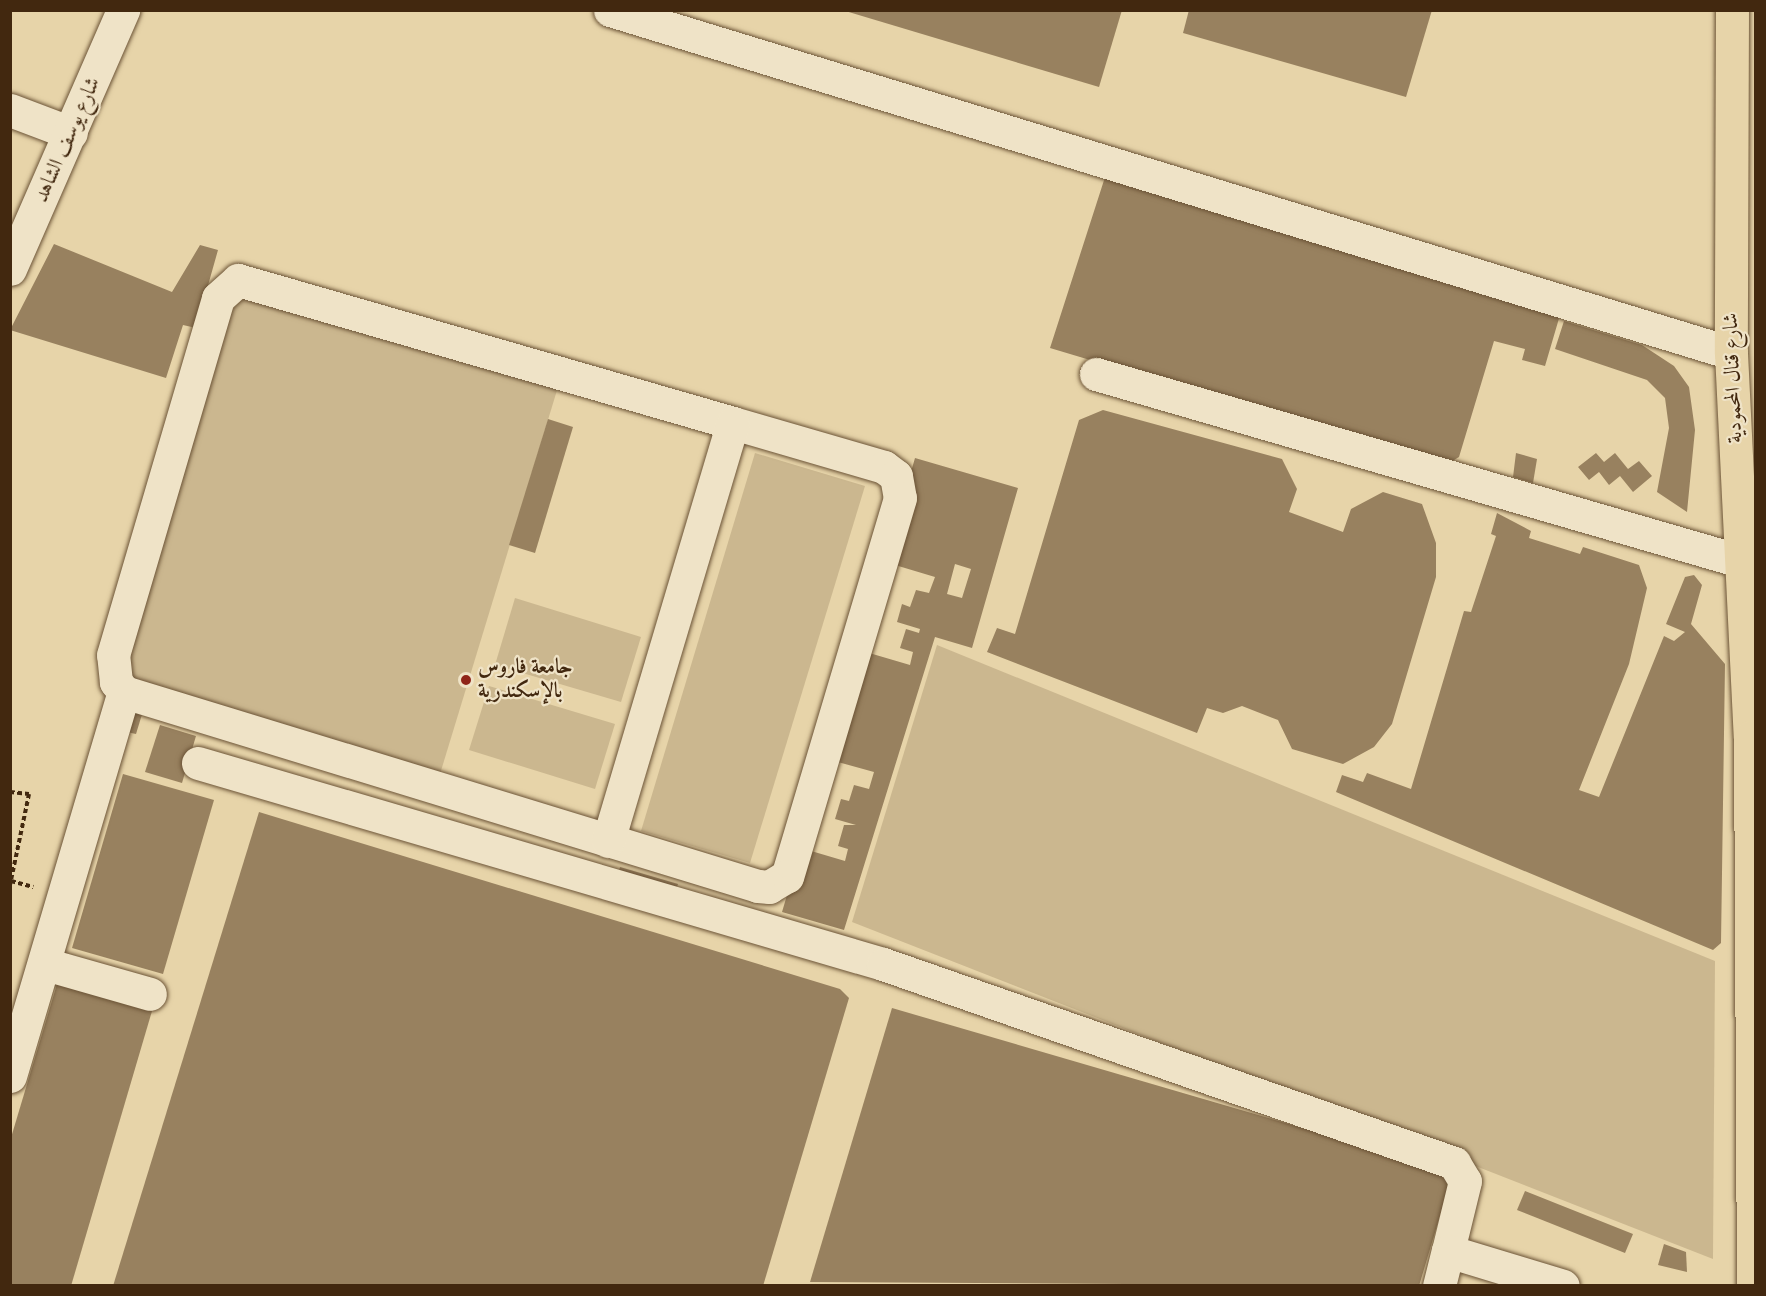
<!DOCTYPE html>
<html>
<head>
<meta charset="utf-8">
<style>
  body { margin:0 }
  #map { position:relative; width:1766px; height:1296px; overflow:hidden; background:#e7d4a9; font-family:"IM FELL English",Amiri,serif }
  div>[style] { position:absolute }
  .green>* { inset:0; background:#cbb78f }
  .building>* { inset:0; background:#98815f }
  .path>* { height:4px; margin-top:-2px; transform-origin:0; background:repeating-linear-gradient(90deg,#42280f 0 4.5px,transparent 0 7.5px) }
  .roads { filter:drop-shadow(0 0 2px #6b5336) drop-shadow(0 0 2px #6b5336) }
  .minor>* { height:33px; margin:-16.5px; padding:0 16.5px; transform-origin:16.5px; border-radius:16.5px; background:#efe3c7 }
  .major>* { height:33px; margin:-16.5px; padding:0 16.5px; transform-origin:16.5px; border-radius:16.5px; background:#e7d4a9 }
  .dots>* { width:16px; height:16px; translate:-50% -50%; box-sizing:border-box; border:3px solid #efe3c7; border-radius:50% }
  span { translate:-50% -50%; white-space:nowrap; text-align:center; line-height:1.15; -webkit-text-stroke:4.5px #efe3c7; paint-order:stroke }
  .street-label { font-size:21px; color:#42280f }
  .poi-label { font-size:21px; color:#42280f; font-weight:700 }
  .left { translate:0 -50%; text-align:left }
  .frame { position:absolute; inset:0; border:12px solid #42280f; pointer-events:none }
</style>
</head>
<body>
<div id="map">
  <div class="green">
    <i style="clip-path:polygon(244px 295px,558px 387px,440px 774px,136px 683px,123px 666px,231px 312px)"></i>
    <i style="clip-path:polygon(755px 453px,865px 486px,750px 863px,641px 831px)"></i>
    <i style="clip-path:polygon(515px 598px,641px 637px,621px 702px,495px 665px)"></i>
    <i style="clip-path:polygon(937px 645px,1715px 961px,1713px 1259px,852px 922px)"></i>
    <i style="clip-path:polygon(489px 686px,615px 724px,595px 789px,469px 750px)"></i>
  </div>
  <div class="building">
    <i style="clip-path:polygon(842px 10px,1122px 10px,1099px 87px)"></i>
    <i style="clip-path:polygon(1189px 10px,1432px 10px,1406px 97px,1183px 33px)"></i>
    <i style="clip-path:polygon(1106px 174px,1560px 315px,1545px 366px,1522px 360px,1525px 349px,1494px 341px,1459px 457px,1444px 466px,1050px 348px)"></i>
    <i style="clip-path:polygon(54px 244px,172px 292px,200px 245px,218px 250px,196px 328px,183px 325px,166px 378px,10px 330px)"></i>
    <i style="clip-path:polygon(1564px 321px,1642px 345px,1674px 366px,1689px 387px,1695px 430px,1687px 512px,1657px 492px,1669px 428px,1665px 398px,1647px 380px,1555px 349px)"></i>
    <i style="clip-path:polygon(1103px 410px,1282px 459px,1297px 489px,1289px 512px,1343px 532px,1351px 509px,1383px 492px,1422px 504px,1436px 543px,1436px 577px,1392px 724px,1374px 747px,1343px 764px,1292px 749px,1278px 720px,1242px 706px,1223px 713px,1207px 708px,1197px 733px,987px 652px,997px 628px,1015px 634px,1079px 420px)"></i>
    <i style="clip-path:polygon(548px 419px,573px 427px,535px 553px,509px 545px)"></i>
    <i style="clip-path:polygon(1516px 453px,1537px 459px,1533px 483px,1513px 477px)"></i>
    <i style="clip-path:polygon(1596px 453px,1604px 462px,1615px 453px,1628px 469px,1639px 461px,1652px 476px,1633px 492px,1620px 476px,1609px 485px,1599px 472px,1589px 480px,1578px 467px)"></i>
    <i style="clip-path:polygon(evenodd,915px 458px,1018px 488px,972px 648px,935px 637px,844px 930px,782px 912px,801px 848px,845px 861px,848px 849px,838px 846px,844px 825px,856px 825px,835px 819px,841px 799px,849px 801px,854px 785px,869px 789px,874px 772px,827px 759px,859px 650px,910px 665px,913px 652px,900px 648px,906px 629px,919px 633px,920px 629px,897px 622px,902px 604px,910px 607px,916px 590px,929px 593px,935px 577px,885px 562px,915px 458px,955px 564px,971px 569px,962px 598px,947px 594px,955px 564px)"></i>
    <i style="clip-path:polygon(1497px 513px,1531px 531px,1529px 538px,1580px 554px,1583px 547px,1639px 565px,1647px 588px,1629px 664px,1579px 790px,1599px 797px,1664px 636px,1674px 641px,1685px 632px,1666px 624px,1685px 577px,1694px 575px,1702px 585px,1691px 624px,1725px 664px,1721px 943px,1713px 950px,1336px 792px,1342px 775px,1363px 782px,1367px 773px,1411px 789px,1464px 611px,1471px 612px,1496px 536px,1491px 534px)"></i>
    <i style="clip-path:polygon(129px 707px,143px 711px,136px 734px,122px 731px)"></i>
    <i style="clip-path:polygon(160px 725px,196px 736px,182px 783px,145px 772px)"></i>
    <i style="clip-path:polygon(123px 774px,214px 800px,163px 974px,72px 948px)"></i>
    <i style="clip-path:polygon(259px 812px,840px 989px,849px 998px,763px 1286px,113px 1286px)"></i>
    <i style="clip-path:polygon(620px 867px,678px 884px,674px 896px,617px 879px)"></i>
    <i style="clip-path:polygon(57px 984px,152px 1011px,71px 1286px,10px 1286px,10px 1141px)"></i>
    <i style="clip-path:polygon(892px 1008px,1453px 1172px,1419px 1286px,810px 1282px)"></i>
    <i style="clip-path:polygon(1525px 1191px,1633px 1234px,1625px 1253px,1517px 1210px)"></i>
    <i style="clip-path:polygon(1664px 1244px,1686px 1252px,1687px 1272px,1658px 1265px)"></i>
  </div>
  <div class="path">
    <i style="left:10px;top:792px;width:19px;rotate:6deg"></i>
    <i style="left:29px;top:794px;width:93px;rotate:101.8deg"></i>
    <i style="left:11px;top:881px;width:23px;rotate:15deg"></i>
  </div>
  <div class="roads">
    <div class="minor">
      <i style="left:610px;top:10px;width:1172px;rotate:17.01deg"></i>
      <i style="left:10px;top:110px;width:65px;rotate:20.7deg"></i>
      <i style="left:10px;top:269px;width:283px;rotate:-66.4deg"></i>
      <i style="left:238px;top:280px;width:515px;rotate:16.11deg"></i>
      <i style="left:733px;top:423px;width:157px;rotate:16.2deg"></i>
      <i style="left:884px;top:467px;width:15px;rotate:37deg"></i>
      <i style="left:896px;top:476px;width:22px;rotate:80deg"></i>
      <i style="left:900px;top:498px;width:395px;rotate:106.6deg"></i>
      <i style="left:787px;top:876px;width:21px;rotate:149deg"></i>
      <i style="left:769px;top:887px;width:11px;rotate:-175deg"></i>
      <i style="left:758px;top:886px;width:663px;rotate:-162.99deg"></i>
      <i style="left:124px;top:692px;width:13px;rotate:-129deg"></i>
      <i style="left:116px;top:682px;width:27px;rotate:-96deg"></i>
      <i style="left:113px;top:655px;width:372px;rotate:-73.6deg"></i>
      <i style="left:218px;top:298px;width:27px;rotate:-42deg"></i>
      <i style="left:1096px;top:374px;width:675px;rotate:16.18deg"></i>
      <i style="left:198px;top:763px;width:714px;rotate:16.35deg"></i>
      <i style="left:883px;top:964px;width:605px;rotate:19.21deg"></i>
      <i style="left:1454px;top:1163px;width:21px;rotate:59deg"></i>
      <i style="left:1465px;top:1181px;width:72px;rotate:103.7deg"></i>
      <i style="left:608px;top:841px;width:436px;rotate:-73.4deg"></i>
      <i style="left:45px;top:964px;width:109px;rotate:15.9deg"></i>
      <i style="left:10px;top:1076px;width:401px;rotate:-73.5deg"></i>
      <i style="left:1439px;top:1286px;width:36px;rotate:-76deg"></i>
      <i style="left:1448px;top:1251px;width:120px;rotate:16.9deg"></i>
    </div>
    <div class="major">
      <i style="left:1732px;top:10px;width:343px;rotate:90.2deg"></i>
      <i style="left:1731px;top:353px;width:384px;rotate:87.2deg"></i>
      <i style="left:1750px;top:737px;width:549px;rotate:89.69deg"></i>
    </div>
  </div>
  <div class="dots">
    <i style="left:466px;top:680px;background:#8f2418"></i>
  </div>
  <div class="street-label">
    <span style="left:68px;top:140px;rotate:-66deg">شارع يوسف الشاهد</span>
    <span style="left:1734px;top:378px;rotate:-92deg">شارع قنال المحمودية</span>
  </div>
  <div class="poi-label">
    <span class="left" style="left:478px;top:680px">جامعة فاروس<br>بالإسكندرية</span>
  </div>
  <div class="frame"></div>
</div>
</body>
</html>
